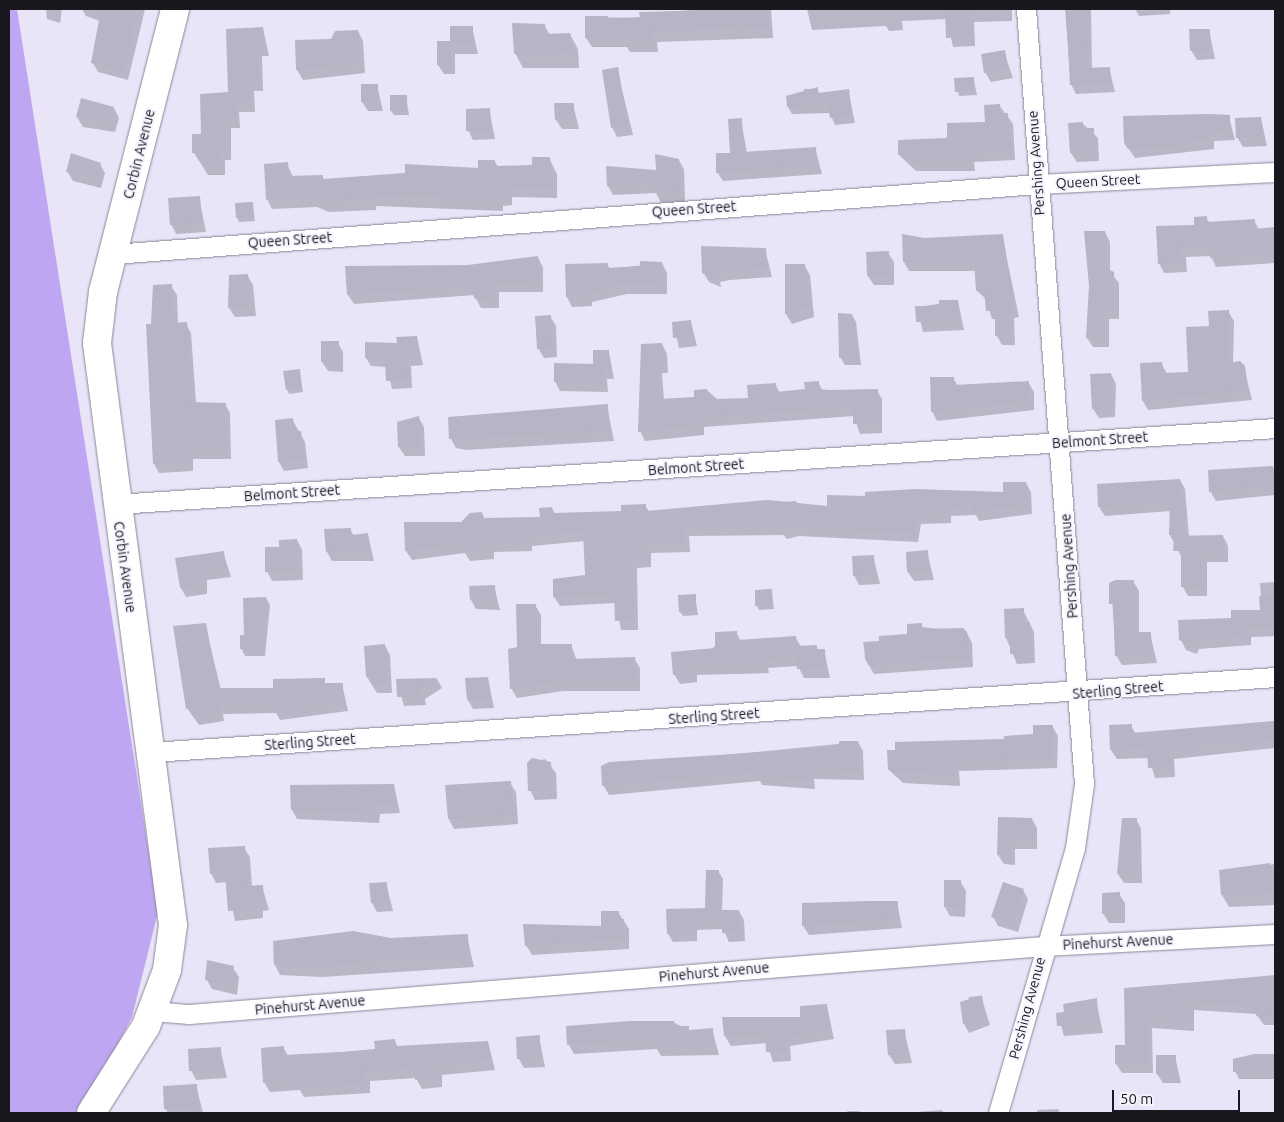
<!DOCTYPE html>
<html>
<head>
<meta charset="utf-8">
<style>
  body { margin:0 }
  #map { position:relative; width:1284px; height:1122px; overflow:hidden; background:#e9e4f7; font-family:Ubuntu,sans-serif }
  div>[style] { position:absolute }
  .forest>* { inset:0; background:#bea6f2 }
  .shadow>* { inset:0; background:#0003 }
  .building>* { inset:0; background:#b8b3c5 }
  .roads { filter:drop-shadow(0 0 1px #8b8697) drop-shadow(0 0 1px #8b8697) }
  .minor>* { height:19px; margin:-9.5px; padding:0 9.5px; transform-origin:9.5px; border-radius:9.5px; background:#fff }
  .secondary>* { height:28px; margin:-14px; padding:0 14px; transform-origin:14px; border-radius:14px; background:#fff }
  span { translate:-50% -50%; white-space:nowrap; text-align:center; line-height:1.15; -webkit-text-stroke:4px #f6f3fe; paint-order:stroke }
  .street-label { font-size:14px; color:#1a181e }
  .frame { position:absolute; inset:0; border:10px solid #1a181e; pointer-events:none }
  .scale { position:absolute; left:1112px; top:1090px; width:128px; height:22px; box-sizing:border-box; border:2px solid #1a181e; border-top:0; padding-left:6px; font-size:15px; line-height:18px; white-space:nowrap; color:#1a181e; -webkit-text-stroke:4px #f6f3fe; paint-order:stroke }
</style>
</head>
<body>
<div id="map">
  <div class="forest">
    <i style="clip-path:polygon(9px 9px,17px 9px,158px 912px,132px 1017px,82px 1113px,9px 1113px)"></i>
  </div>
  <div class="shadow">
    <i style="clip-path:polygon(46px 9px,62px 9px,60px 23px,47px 19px)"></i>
    <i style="clip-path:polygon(82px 9px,145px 9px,128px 80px,98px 72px,93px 63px,100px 21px,86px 16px)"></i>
    <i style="clip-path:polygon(714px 9px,771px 9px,773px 38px,657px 42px,658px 52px,630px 52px,627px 47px,592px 47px,586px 38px,586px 17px,641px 18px,641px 13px)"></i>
    <i style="clip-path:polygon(807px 9px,1012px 9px,1012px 21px,974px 22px,975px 46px,953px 47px,947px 19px,902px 21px,903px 30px,889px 31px,886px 26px,812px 30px)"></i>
    <i style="clip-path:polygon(1065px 9px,1091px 9px,1092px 69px,1109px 68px,1115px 92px,1076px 94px,1071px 84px)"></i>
    <i style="clip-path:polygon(1135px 9px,1170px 9px,1170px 14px,1139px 16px)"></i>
    <i style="clip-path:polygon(544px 25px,550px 35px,570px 34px,578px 49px,579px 68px,523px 68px,515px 53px)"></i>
    <i style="clip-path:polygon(472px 27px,478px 54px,455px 54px,455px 74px,444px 74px,438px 65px,451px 42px)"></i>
    <i style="clip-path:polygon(263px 28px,269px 56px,262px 56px,263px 91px,254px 91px,255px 112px,239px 112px,240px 128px,231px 128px,231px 160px,225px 160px,225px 175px,208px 175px,194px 153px)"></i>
    <i style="clip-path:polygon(1209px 30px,1215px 59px,1197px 60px,1191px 50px)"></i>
    <i style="clip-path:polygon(358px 31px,363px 41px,365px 73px,303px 80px,297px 70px,297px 41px,331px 40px)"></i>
    <i style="clip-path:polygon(1004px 52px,1013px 78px,991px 82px,985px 72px)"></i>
    <i style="clip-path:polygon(617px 69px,633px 135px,617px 137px,612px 127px)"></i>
    <i style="clip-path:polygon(973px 78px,977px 95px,959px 96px,956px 80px)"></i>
    <i style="clip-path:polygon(377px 85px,383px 111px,368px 111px,362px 102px)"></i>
    <i style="clip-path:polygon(804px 89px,817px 89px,820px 94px,848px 90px,855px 123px,835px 125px,830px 113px,792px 114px,788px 107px,804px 96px)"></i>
    <i style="clip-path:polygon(406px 96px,409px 115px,394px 115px,391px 111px)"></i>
    <i style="clip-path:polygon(82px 100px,114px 108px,119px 118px,115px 132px,83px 127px,77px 117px)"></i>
    <i style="clip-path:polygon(573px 104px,579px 129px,562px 129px,556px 120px)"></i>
    <i style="clip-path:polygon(999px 105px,1013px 124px,1015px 160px,974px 162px,975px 171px,916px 171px,899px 155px,986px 123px)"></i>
    <i style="clip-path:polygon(489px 109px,495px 139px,473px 140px,468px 130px)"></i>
    <i style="clip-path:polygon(1229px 117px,1235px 140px,1214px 141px,1214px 149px,1135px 158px,1129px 149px)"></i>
    <i style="clip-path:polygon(1261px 118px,1267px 146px,1243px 147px,1237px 137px)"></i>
    <i style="clip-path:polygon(741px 120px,747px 153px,815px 148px,822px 174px,723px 181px,717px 172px,731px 154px)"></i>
    <i style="clip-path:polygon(1082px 123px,1098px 138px,1099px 161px,1077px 162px,1071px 153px)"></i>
    <i style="clip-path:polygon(549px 158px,557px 174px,557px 198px,512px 197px,512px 205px,503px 206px,503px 211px,376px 206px,376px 210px,329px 212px,317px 207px,272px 209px,267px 199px,287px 164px,293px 177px,322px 176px,325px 180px,479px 170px,495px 162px,498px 167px,534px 166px)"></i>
    <i style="clip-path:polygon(679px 160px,684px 170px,685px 202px,661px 203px,656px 193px,613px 195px,608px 186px,607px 167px,657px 171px)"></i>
    <i style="clip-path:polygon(100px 164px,105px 173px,101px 188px,73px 181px,67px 171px)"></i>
    <i style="clip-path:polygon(199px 197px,206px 232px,176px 234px,171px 224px)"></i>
    <i style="clip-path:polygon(252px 203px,255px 221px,239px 222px,237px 217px)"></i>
    <i style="clip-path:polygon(1206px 218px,1210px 223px,1254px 220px,1259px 230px,1275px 229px,1275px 263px,1216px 267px,1211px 256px,1186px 257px,1187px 272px,1164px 273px,1159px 263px)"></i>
    <i style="clip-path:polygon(1105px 232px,1110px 242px,1110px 272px,1119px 283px,1119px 319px,1109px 319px,1109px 347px,1093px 347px,1087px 338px)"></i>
    <i style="clip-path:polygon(1002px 235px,1019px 317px,1014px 318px,1015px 345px,1002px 345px,997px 336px,997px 319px,992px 319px,986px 299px,977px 291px,976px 271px,909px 271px,904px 262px,924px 240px)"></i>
    <i style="clip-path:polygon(765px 249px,772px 277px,730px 280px,720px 282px,721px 287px,709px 282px,703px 272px)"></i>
    <i style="clip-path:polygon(888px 253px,894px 262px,894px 285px,874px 285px,868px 276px)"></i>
    <i style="clip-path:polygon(538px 258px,543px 267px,543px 292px,499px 292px,499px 308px,481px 308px,474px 295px,354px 304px,348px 295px,468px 266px)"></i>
    <i style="clip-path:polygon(662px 263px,667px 273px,667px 294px,627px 294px,592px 302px,592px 306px,572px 307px,567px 297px,566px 265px,607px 264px,610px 269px)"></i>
    <i style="clip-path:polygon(804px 265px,810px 275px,814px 317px,792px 324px,786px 314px,786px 266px)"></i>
    <i style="clip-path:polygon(247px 275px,253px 285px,256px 316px,235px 317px,229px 308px)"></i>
    <i style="clip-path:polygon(171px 286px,177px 295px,178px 324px,186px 324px,191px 333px,196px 403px,225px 404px,230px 413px,231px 459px,193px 459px,193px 471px,159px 473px,154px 464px,152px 325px)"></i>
    <i style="clip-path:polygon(958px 301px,964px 330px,923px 332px,917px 307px)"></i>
    <i style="clip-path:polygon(1228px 311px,1234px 321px,1233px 364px,1245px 372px,1252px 400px,1148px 410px,1143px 401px,1161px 363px,1167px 374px,1190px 373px,1210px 328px)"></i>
    <i style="clip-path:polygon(852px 315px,856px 322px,861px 365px,845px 365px,840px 357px)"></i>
    <i style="clip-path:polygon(550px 316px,556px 326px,557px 357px,544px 358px,538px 348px)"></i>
    <i style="clip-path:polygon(691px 322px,697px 346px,679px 348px,673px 323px)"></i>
    <i style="clip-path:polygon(417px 337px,423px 365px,411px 366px,412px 388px,392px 389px,387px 367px,371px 366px,366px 358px)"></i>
    <i style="clip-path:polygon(338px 343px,343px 352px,343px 372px,328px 371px,322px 362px)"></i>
    <i style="clip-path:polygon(662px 344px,667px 354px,668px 373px,662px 373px,664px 400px,695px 398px,707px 390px,718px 400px,749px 399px,775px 384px,780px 393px,806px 390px,818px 382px,823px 391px,877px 390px,882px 399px,882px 433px,860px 434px,854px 416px,704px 427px,704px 435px,645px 441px,640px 431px)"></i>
    <i style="clip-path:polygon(609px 352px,614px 379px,607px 379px,608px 392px,560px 391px,555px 381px,594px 365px)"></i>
    <i style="clip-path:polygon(299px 371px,303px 392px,289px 394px,287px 389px)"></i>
    <i style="clip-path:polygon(1111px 374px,1116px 384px,1115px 417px,1099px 418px,1093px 409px)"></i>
    <i style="clip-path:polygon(953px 378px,958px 386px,1028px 382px,1034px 392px,1034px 410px,937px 421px,932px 411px)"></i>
    <i style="clip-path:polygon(607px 406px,614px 441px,466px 450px,456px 448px,451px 439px)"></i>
    <i style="clip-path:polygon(419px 418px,424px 427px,425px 456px,405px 456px,399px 447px)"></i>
    <i style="clip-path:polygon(292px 419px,305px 442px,308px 468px,284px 471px,279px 462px)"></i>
    <i style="clip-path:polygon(1275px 468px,1275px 495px,1216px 501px,1210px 491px,1209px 471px)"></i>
    <i style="clip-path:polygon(1180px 480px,1185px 489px,1189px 537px,1223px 536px,1228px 546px,1228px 562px,1207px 562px,1207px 596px,1188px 596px,1183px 587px,1183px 560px,1170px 535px,1171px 511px,1105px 516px,1099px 507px,1098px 486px)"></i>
    <i style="clip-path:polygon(1026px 483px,1031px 492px,1032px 514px,979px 521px,976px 515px,951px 516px,951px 523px,921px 524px,918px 542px,799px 536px,787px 539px,784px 535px,689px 536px,690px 552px,651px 553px,651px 567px,637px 568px,638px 630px,621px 630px,616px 603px,560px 606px,554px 597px,586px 576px,585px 541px,532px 546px,532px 551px,494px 552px,494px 559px,470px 561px,465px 553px,412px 560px,406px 551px,482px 513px,485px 519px,542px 518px,552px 508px,555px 514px,623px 512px,645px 505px,649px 512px,796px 501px,799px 506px,828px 507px,866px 497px,1005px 494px)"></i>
    <i style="clip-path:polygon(350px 529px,354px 536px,368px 535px,374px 561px,332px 561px,327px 552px)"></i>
    <i style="clip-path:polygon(297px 540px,302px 550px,303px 580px,272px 581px,267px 571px,281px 548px)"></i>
    <i style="clip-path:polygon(223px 552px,231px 577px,207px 580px,207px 594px,186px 597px,181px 588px)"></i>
    <i style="clip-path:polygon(927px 552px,934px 580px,914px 581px,908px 572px)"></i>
    <i style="clip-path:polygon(873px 556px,880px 584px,859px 585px,854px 575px)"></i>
    <i style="clip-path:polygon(1133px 581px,1139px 591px,1139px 633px,1150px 633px,1157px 663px,1122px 665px,1116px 655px,1111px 584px)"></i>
    <i style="clip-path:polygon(1275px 582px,1275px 636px,1251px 637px,1251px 645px,1199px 649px,1197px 654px,1186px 650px,1181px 640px,1262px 611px,1260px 583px)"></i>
    <i style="clip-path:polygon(494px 586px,500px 610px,476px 609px,471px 600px)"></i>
    <i style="clip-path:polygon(771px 590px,774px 609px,759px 610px,757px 606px)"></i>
    <i style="clip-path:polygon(695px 595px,698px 615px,683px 616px,680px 612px)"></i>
    <i style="clip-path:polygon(266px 598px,270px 605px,265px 656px,245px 656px,241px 648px)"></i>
    <i style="clip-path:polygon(535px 605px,541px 615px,541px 645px,571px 645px,577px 661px,634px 658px,640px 668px,640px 691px,563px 691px,517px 698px,511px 688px,518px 649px)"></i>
    <i style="clip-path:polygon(1023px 610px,1034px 632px,1035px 663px,1017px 664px,1006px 638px)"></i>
    <i style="clip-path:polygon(205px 624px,221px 690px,275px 689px,275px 680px,342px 684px,348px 711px,280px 720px,276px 713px,223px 714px,224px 721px,199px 725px,187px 708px)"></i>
    <i style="clip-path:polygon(908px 625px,967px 633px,972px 643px,973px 667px,874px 674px,865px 659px,864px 644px,908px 635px)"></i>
    <i style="clip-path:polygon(736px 632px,741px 641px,796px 638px,801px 647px,824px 650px,830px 678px,804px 678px,798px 666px,768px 668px,769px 673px,697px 675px,697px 682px,680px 684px,674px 674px)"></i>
    <i style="clip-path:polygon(385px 646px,390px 655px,392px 693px,377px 693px,367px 677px)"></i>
    <i style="clip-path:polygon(488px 678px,494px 708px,473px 709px,468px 700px)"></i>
    <i style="clip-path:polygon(437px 679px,442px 688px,425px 699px,426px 705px,404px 706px,397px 681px)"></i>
    <i style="clip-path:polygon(1275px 721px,1275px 748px,1174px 759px,1175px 777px,1155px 778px,1149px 758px,1117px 759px,1111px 750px,1131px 726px,1136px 734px)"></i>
    <i style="clip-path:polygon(1052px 726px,1058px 736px,1057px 768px,959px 771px,960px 786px,903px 783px,889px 770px,1034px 735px)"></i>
    <i style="clip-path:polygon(858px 742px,863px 751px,864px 780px,814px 779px,815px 789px,762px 785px,760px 781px,609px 795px,603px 785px,602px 767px)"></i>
    <i style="clip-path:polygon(545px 759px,556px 773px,557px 799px,535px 800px,530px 790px,529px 764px)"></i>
    <i style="clip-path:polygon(510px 783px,516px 792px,518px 824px,454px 829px,449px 819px,446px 786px)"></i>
    <i style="clip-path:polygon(394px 785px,400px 813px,380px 814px,379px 823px,297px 819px,292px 810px)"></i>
    <i style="clip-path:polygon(999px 818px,1032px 819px,1037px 828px,1037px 849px,1015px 849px,1015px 865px,1004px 864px,998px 855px)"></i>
    <i style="clip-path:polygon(1136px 819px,1141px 829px,1142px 883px,1124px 883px,1118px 874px)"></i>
    <i style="clip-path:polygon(244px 848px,250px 857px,252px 887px,262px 886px,269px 910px,263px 911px,263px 918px,235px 921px,227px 882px,216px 883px,211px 873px)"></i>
    <i style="clip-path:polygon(1275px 864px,1275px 905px,1229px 907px,1222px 895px,1221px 871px)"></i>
    <i style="clip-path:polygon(718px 871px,723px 879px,722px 911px,739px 911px,744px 920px,745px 941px,729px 942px,723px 929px,697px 930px,697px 941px,673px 942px,668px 934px,706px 909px)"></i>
    <i style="clip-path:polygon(960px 881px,966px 891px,965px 917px,950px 916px,945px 907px)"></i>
    <i style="clip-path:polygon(386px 883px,393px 911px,377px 912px,372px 903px)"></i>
    <i style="clip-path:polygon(1023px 890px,1028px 899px,1018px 932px,998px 926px,993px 917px)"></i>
    <i style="clip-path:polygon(1119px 894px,1125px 903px,1125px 923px,1109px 923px,1103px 913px)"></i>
    <i style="clip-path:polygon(897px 902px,902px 928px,809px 935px,803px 926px)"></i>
    <i style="clip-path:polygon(618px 912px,629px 929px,629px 949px,532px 955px,526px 945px,602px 927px)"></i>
    <i style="clip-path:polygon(467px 936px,474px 967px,322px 977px,280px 975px,275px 965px,391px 939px)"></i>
    <i style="clip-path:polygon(233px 968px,239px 977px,237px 995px,212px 989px,207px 980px)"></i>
    <i style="clip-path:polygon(1275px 975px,1275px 1025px,1264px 1025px,1256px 1014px,1194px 1010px,1194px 1031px,1152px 1028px,1153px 1073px,1122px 1073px,1116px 1064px,1126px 1047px,1125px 989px)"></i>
    <i style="clip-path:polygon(981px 996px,990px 1025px,969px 1033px,964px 1024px,969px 997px)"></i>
    <i style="clip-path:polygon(1096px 1000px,1103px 1033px,1064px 1036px,1058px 1014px)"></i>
    <i style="clip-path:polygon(827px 1006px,834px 1039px,790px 1046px,791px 1061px,773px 1062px,767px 1043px,731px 1046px,725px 1036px,724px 1018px,802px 1018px)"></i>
    <i style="clip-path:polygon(673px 1022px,690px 1031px,712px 1029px,719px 1055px,661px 1056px,657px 1049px,574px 1054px,569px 1045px)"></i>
    <i style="clip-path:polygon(904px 1030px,912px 1063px,895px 1064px,889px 1055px)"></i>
    <i style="clip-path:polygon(539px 1036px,545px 1067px,524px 1068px,519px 1059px)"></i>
    <i style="clip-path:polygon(394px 1040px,398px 1047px,488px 1042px,495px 1070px,442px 1075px,442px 1087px,422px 1089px,416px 1078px,370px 1081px,370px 1093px,304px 1097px,300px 1090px,270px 1092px,264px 1082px,283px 1047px,288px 1056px,376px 1050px)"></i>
    <i style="clip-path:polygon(220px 1048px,227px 1078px,196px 1080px,191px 1070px)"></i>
    <i style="clip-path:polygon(1175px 1056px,1181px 1083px,1163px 1083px,1157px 1074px)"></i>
    <i style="clip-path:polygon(1275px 1056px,1275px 1079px,1239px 1079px,1235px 1071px,1234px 1060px)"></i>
    <i style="clip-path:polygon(196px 1085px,203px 1113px,168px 1113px,165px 1108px)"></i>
    <i style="clip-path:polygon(1058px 1109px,1060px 1113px,1037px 1113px,1037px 1110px)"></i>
    <i style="clip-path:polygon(942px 1110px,944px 1113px,916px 1113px,916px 1112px)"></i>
    <i style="clip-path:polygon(847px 1111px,859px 1111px,861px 1113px,848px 1113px)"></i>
  </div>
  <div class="building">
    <i style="clip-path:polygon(101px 9px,122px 9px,136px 16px,123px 72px,91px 63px)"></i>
    <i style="clip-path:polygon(767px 9px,768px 29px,741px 26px,653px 32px,653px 42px,585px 38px,585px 16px,608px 16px,608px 19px,640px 17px,639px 12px)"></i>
    <i style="clip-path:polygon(945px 9px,969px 9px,970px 37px,946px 38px)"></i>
    <i style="clip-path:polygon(1066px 9px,1089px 9px,1087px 68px,1110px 67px,1111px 83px,1070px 85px)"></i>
    <i style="clip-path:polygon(512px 23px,545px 24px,546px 34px,570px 33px,572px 53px,514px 54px)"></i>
    <i style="clip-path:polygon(450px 26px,473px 26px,473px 45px,450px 45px,451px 65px,437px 65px,437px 41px,450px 41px)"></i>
    <i style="clip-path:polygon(263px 27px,264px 46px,257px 47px,258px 82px,249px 82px,251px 103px,235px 103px,236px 119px,226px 119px,226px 151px,220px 151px,221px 166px,202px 166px,202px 153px,192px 153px,192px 134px,201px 134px,200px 94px,228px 92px,226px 29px)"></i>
    <i style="clip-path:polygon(1189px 29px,1210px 29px,1210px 50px,1190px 51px)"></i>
    <i style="clip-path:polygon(358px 30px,361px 63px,296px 70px,295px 40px,331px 39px,335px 31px)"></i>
    <i style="clip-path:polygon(1005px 50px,1008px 68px,984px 73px,981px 54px)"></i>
    <i style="clip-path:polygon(618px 67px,628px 126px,611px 128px,602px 70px)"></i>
    <i style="clip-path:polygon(974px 77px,975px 91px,955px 92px,954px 78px)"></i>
    <i style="clip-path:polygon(361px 84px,378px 84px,378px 102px,361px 102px)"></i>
    <i style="clip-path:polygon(818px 87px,818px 93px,849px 89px,852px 115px,830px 118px,828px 105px,787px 107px,786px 96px)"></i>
    <i style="clip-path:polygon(390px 95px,407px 95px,407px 111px,390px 111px)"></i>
    <i style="clip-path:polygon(81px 98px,114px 107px,110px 123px,76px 117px)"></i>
    <i style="clip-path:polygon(554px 103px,574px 103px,574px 120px,555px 120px)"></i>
    <i style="clip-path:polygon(1000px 104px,1000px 114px,1008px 113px,1010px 150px,970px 153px,970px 162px,909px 162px,909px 155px,898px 155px,898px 140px,947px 138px,947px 123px,985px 122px,984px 105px)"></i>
    <i style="clip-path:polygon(490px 108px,491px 130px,466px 131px,466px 109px)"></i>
    <i style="clip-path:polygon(1208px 114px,1230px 115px,1230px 131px,1209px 132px,1210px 140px,1187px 141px,1187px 145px,1128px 149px,1124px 143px,1123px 116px)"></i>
    <i style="clip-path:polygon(1261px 117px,1262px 137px,1236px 138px,1235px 118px)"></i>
    <i style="clip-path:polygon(742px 118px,743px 152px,816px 147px,817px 165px,716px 173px,716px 153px,730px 153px,728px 119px)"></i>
    <i style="clip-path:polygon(1083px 122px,1083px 128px,1094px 128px,1095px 152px,1070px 153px,1068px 123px)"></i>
    <i style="clip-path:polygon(71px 153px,101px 163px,96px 179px,66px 172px)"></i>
    <i style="clip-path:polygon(655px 154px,679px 159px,680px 193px,655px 193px,654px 183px,607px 186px,606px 166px,656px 170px)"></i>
    <i style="clip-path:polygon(532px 157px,550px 157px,552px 189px,507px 188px,508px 196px,498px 196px,498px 202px,444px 202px,445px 196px,406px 195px,322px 202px,311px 198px,266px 200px,264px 164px,288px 162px,289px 176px,323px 175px,323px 179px,405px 173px,405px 164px,478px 168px,478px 160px,495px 160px,495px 166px,532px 165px)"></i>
    <i style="clip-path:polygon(200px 196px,202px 223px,170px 225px,168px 198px)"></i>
    <i style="clip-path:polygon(253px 202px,254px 217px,236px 218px,235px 203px)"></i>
    <i style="clip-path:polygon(1207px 216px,1207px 222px,1255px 219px,1255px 229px,1275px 227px,1275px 253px,1210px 258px,1210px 246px,1181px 248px,1182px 263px,1158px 264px,1156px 226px,1194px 225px,1194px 217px)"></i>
    <i style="clip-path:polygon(1084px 231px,1105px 231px,1105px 268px,1114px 272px,1114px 310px,1104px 310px,1104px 338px,1086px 338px,1089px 286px)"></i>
    <i style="clip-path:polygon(902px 234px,924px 238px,1003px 234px,1014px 308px,1010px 309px,1010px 336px,995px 336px,995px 310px,986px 311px,984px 290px,976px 291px,974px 262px,903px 262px)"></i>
    <i style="clip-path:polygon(701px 246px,766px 248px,767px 268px,724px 271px,716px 273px,716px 279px,702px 273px)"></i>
    <i style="clip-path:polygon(889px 251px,890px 275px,867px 276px,866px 252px)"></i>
    <i style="clip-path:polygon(538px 256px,539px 282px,494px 283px,494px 299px,475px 299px,469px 286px,347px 295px,345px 266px,468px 265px)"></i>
    <i style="clip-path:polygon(640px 261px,662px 262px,662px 285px,621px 285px,587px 293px,587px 297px,566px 297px,565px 264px,608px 263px,608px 268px,640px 266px)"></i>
    <i style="clip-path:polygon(785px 264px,805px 264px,809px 308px,798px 308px,798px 314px,785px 314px)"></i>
    <i style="clip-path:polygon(248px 274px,251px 307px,228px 308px,229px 275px)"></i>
    <i style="clip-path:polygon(172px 284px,174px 323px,187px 322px,192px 402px,226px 403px,227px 450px,188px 450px,189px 462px,153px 464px,146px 324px,151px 324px,153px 285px)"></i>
    <i style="clip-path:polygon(939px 300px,958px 300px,959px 321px,916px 322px,915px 306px,939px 306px)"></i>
    <i style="clip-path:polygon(1229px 310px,1228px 363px,1240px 361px,1245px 366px,1248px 390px,1142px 401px,1140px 363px,1162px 362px,1163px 373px,1188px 372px,1186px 327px,1209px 326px,1208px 311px)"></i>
    <i style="clip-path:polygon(838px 313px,852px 314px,858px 358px,839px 358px)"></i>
    <i style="clip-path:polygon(551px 315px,552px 348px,537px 349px,535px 316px)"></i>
    <i style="clip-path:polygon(691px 320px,692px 337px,673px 338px,672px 322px)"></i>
    <i style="clip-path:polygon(417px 336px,419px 357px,407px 358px,408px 380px,386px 381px,385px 358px,365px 358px,365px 342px,397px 343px,396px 337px)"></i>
    <i style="clip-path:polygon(321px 341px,339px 341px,338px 362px,321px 362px)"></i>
    <i style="clip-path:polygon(662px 343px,663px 363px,657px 364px,660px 399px,694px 397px,694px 390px,707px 389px,707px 397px,718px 399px,748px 398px,747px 385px,776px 383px,776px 392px,805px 389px,804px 382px,819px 381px,819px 389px,829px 390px,878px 389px,878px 424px,853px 424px,853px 407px,699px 418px,699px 425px,638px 432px,641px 344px)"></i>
    <i style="clip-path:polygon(593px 350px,609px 350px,609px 369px,603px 369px,603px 383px,554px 382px,554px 363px,593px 364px)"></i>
    <i style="clip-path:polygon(300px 369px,302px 388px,286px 390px,283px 371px)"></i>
    <i style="clip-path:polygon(1111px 373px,1110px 408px,1092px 409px,1090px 374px)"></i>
    <i style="clip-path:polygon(930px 377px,954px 377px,954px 385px,1029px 381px,1029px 401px,931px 412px)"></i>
    <i style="clip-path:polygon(608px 404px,609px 431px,449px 439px,448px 417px)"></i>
    <i style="clip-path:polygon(419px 416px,420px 447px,398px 447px,397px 422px)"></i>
    <i style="clip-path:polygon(293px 418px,295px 432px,301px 431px,304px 459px,278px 462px,275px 420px)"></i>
    <i style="clip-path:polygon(1273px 466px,1275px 485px,1209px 492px,1208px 470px)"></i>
    <i style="clip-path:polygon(1180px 479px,1185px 535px,1169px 535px,1170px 502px,1098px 507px,1097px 484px)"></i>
    <i style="clip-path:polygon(1003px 482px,1026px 482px,1027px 505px,972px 512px,972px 506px,946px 507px,946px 513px,916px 514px,913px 533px,793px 527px,780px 530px,780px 526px,685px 527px,685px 543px,646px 544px,647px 558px,632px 559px,633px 621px,615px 621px,614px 594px,553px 597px,553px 579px,585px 575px,583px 531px,527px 537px,527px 541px,489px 543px,489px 550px,463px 551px,462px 543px,405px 551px,404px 522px,461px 522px,470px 513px,482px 512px,483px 518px,540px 517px,539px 508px,552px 507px,553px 513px,621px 511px,621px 505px,646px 504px,646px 511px,768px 500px,827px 506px,827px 495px,865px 496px,865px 492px,915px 489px,1003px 492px)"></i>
    <i style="clip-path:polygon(351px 528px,351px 535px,368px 533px,370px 551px,326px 552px,324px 529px)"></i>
    <i style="clip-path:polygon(1223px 535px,1223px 553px,1202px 552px,1202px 587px,1181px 587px,1181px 551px,1173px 551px,1174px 536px)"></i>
    <i style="clip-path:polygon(297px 539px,298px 570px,265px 572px,265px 547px,279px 547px,279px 540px)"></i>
    <i style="clip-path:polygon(928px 550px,929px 571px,907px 572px,906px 552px)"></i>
    <i style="clip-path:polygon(224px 551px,226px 568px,202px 571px,202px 585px,180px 588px,175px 558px)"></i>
    <i style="clip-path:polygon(874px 555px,875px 575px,853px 576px,852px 556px)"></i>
    <i style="clip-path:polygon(1115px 580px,1134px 580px,1134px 632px,1151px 632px,1152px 654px,1115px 656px,1113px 604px,1109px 604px,1109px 583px)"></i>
    <i style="clip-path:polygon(495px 585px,496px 601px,470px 600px,469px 586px)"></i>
    <i style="clip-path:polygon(772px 589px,773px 605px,755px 606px,755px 590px)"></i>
    <i style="clip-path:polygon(696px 594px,696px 611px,679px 612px,678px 595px)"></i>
    <i style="clip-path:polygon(1259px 596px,1275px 596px,1275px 626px,1246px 628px,1246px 636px,1194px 640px,1192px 645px,1179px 640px,1178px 620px,1231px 618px,1231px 610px,1260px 610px)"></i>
    <i style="clip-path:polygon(266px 597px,262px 649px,240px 649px,240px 635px,244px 635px,243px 598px)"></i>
    <i style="clip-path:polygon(516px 604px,536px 604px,537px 644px,572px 644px,572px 659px,635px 657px,636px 682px,557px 682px,510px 689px,508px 649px,517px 647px)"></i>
    <i style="clip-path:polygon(1024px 608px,1024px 622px,1030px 622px,1030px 654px,1010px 654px,1010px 638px,1005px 638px,1004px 609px)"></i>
    <i style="clip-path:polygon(206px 623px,218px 688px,273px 688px,273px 679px,325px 678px,325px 683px,343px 683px,343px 702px,303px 706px,303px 711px,273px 711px,273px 704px,219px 705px,220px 712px,192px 716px,191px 708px,186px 709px,173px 626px)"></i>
    <i style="clip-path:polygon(922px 623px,922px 629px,963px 628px,967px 632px,969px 658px,868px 665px,863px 642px,879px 641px,879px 636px,907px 634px,907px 624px)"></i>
    <i style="clip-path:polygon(737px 631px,737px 640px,796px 636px,797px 646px,817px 645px,817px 649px,825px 649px,826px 668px,797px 669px,796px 657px,764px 659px,764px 664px,692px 666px,693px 672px,673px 675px,671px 652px,715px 648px,715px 632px)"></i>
    <i style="clip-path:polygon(385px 644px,387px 684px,371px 684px,370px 677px,366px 677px,364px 646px)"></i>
    <i style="clip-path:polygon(488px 677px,490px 699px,467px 700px,465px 678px)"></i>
    <i style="clip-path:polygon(437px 678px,421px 690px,421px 696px,397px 697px,396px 679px)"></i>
    <i style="clip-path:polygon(1275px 721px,1275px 741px,1196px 743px,1196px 750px,1170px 750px,1170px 767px,1148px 768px,1147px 748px,1110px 750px,1109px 725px,1132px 724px,1132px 733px)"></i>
    <i style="clip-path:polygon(1033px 725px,1053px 725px,1052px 759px,954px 761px,955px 776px,888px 770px,887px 750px,895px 750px,895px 742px,1004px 739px,1004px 736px,1033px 734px)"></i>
    <i style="clip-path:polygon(839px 741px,858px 741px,860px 771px,809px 769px,810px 780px,756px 776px,755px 772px,602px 786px,601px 766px,609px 762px,796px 750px,839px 746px)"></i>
    <i style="clip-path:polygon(532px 758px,551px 762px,552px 790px,528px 791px,527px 763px)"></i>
    <i style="clip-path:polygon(511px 781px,513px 815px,448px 819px,445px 785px)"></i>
    <i style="clip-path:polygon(394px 784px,395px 803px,375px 804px,374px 814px,291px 810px,290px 785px)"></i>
    <i style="clip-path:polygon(998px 817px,1032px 818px,1033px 840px,1010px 840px,1010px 855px,997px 855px)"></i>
    <i style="clip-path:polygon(1122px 818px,1137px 818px,1137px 873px,1117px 874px)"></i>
    <i style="clip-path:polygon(245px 846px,248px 886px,263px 885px,264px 901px,258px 901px,258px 909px,228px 911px,225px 873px,210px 874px,208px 848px)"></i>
    <i style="clip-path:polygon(1270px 863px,1272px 893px,1221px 895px,1219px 870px)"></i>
    <i style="clip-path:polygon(706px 870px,719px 870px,718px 921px,693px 922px,693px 933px,667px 934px,666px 909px,705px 908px)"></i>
    <i style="clip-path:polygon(944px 880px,961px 880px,960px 907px,944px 907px)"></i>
    <i style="clip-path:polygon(387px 882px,388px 902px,371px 903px,369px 883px)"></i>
    <i style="clip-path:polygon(1003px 882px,1024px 889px,1012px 924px,991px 917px)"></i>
    <i style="clip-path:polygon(1120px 892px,1120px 914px,1102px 914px,1102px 893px)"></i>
    <i style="clip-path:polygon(868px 901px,898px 901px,898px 919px,802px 926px,802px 903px)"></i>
    <i style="clip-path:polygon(722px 910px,739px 910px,740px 932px,722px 933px)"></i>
    <i style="clip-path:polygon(601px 911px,619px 911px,619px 919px,624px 919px,624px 939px,525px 946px,523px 924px,601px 926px)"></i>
    <i style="clip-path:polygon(353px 931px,391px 938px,468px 934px,469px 958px,384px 959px,316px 968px,274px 965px,273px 941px)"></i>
    <i style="clip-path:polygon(207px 960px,234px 966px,232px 986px,205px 980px)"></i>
    <i style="clip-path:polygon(1271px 976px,1272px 1016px,1257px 1016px,1249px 1006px,1189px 1001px,1190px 1023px,1173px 1023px,1173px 1017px,1147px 1019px,1148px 1064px,1115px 1064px,1115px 1045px,1125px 1045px,1124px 988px)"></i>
    <i style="clip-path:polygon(982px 995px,985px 1016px,977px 1017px,978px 1022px,963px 1024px,960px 1002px)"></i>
    <i style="clip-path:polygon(1097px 998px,1098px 1024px,1057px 1026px,1056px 1013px,1064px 1012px,1063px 1004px)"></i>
    <i style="clip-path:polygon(827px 1004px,829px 1030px,785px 1037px,786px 1052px,766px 1052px,765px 1034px,724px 1036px,722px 1017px,800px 1017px,800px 1006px)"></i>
    <i style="clip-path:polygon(630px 1021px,674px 1021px,674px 1026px,689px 1026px,689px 1030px,713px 1028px,714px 1045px,655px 1047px,650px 1040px,567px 1045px,566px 1026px)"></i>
    <i style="clip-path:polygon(905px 1029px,907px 1054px,888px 1055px,886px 1030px)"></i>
    <i style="clip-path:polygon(540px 1035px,540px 1057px,517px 1059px,516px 1037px)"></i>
    <i style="clip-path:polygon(395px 1039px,396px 1046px,488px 1041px,490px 1060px,437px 1066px,438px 1078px,415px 1080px,414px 1068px,365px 1072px,366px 1084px,297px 1088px,297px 1081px,263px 1083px,261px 1048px,284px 1046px,284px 1055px,342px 1052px,375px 1049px,374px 1041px)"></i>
    <i style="clip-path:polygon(221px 1047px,222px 1069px,189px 1071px,188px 1049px)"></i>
    <i style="clip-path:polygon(1254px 1054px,1275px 1054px,1275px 1071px,1233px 1072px,1233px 1059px)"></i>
    <i style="clip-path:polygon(1156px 1055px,1176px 1055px,1176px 1074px,1156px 1074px)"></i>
    <i style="clip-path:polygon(197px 1084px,198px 1107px,164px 1109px,163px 1086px)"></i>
  </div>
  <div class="roads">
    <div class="minor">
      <i style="left:113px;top:254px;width:927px;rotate:-4.33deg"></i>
      <i style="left:1037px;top:184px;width:238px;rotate:-2.9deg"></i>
      <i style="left:116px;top:504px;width:1161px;rotate:-3.75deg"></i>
      <i style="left:152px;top:752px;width:1126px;rotate:-3.82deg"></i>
      <i style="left:153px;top:1011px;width:36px;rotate:5deg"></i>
      <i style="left:189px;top:1014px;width:858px;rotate:-4.55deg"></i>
      <i style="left:1044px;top:946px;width:231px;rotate:-3deg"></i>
      <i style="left:998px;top:1113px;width:276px;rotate:-73.8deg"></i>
      <i style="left:1075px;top:848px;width:65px;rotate:-82deg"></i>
      <i style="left:1084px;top:784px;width:777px;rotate:-94.28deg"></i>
    </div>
    <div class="secondary">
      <i style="left:91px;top:1113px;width:103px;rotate:-57.7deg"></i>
      <i style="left:146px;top:1026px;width:60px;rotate:-69.4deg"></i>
      <i style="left:167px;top:970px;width:45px;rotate:-82.4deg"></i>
      <i style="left:173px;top:925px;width:587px;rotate:-97.44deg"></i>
      <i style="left:97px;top:343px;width:51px;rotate:-83.3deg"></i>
      <i style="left:103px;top:292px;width:292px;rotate:-75.7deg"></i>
    </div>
  </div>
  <div class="street-label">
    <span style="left:139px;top:154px;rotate:-76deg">Corbin Avenue</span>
    <span style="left:1036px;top:163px;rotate:-94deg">Pershing Avenue</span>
    <span style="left:1098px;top:181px;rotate:-3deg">Queen Street</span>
    <span style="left:694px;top:209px;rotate:-4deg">Queen Street</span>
    <span style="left:290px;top:240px;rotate:-4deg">Queen Street</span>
    <span style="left:1100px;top:440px;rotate:-4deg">Belmont Street</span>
    <span style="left:696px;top:467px;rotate:-4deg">Belmont Street</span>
    <span style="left:292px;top:493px;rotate:-4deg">Belmont Street</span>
    <span style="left:1069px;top:566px;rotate:-94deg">Pershing Avenue</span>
    <span style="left:125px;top:567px;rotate:82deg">Corbin Avenue</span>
    <span style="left:1118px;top:690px;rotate:-5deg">Sterling Street</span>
    <span style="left:714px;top:716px;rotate:-4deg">Sterling Street</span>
    <span style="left:310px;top:742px;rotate:-4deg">Sterling Street</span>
    <span style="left:1118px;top:942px;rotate:-3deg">Pinehurst Avenue</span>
    <span style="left:714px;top:972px;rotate:-5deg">Pinehurst Avenue</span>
    <span style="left:310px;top:1005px;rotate:-5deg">Pinehurst Avenue</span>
    <span style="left:1027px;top:1008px;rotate:-75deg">Pershing Avenue</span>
  </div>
  <div class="frame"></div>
  <div class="scale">50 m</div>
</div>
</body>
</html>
